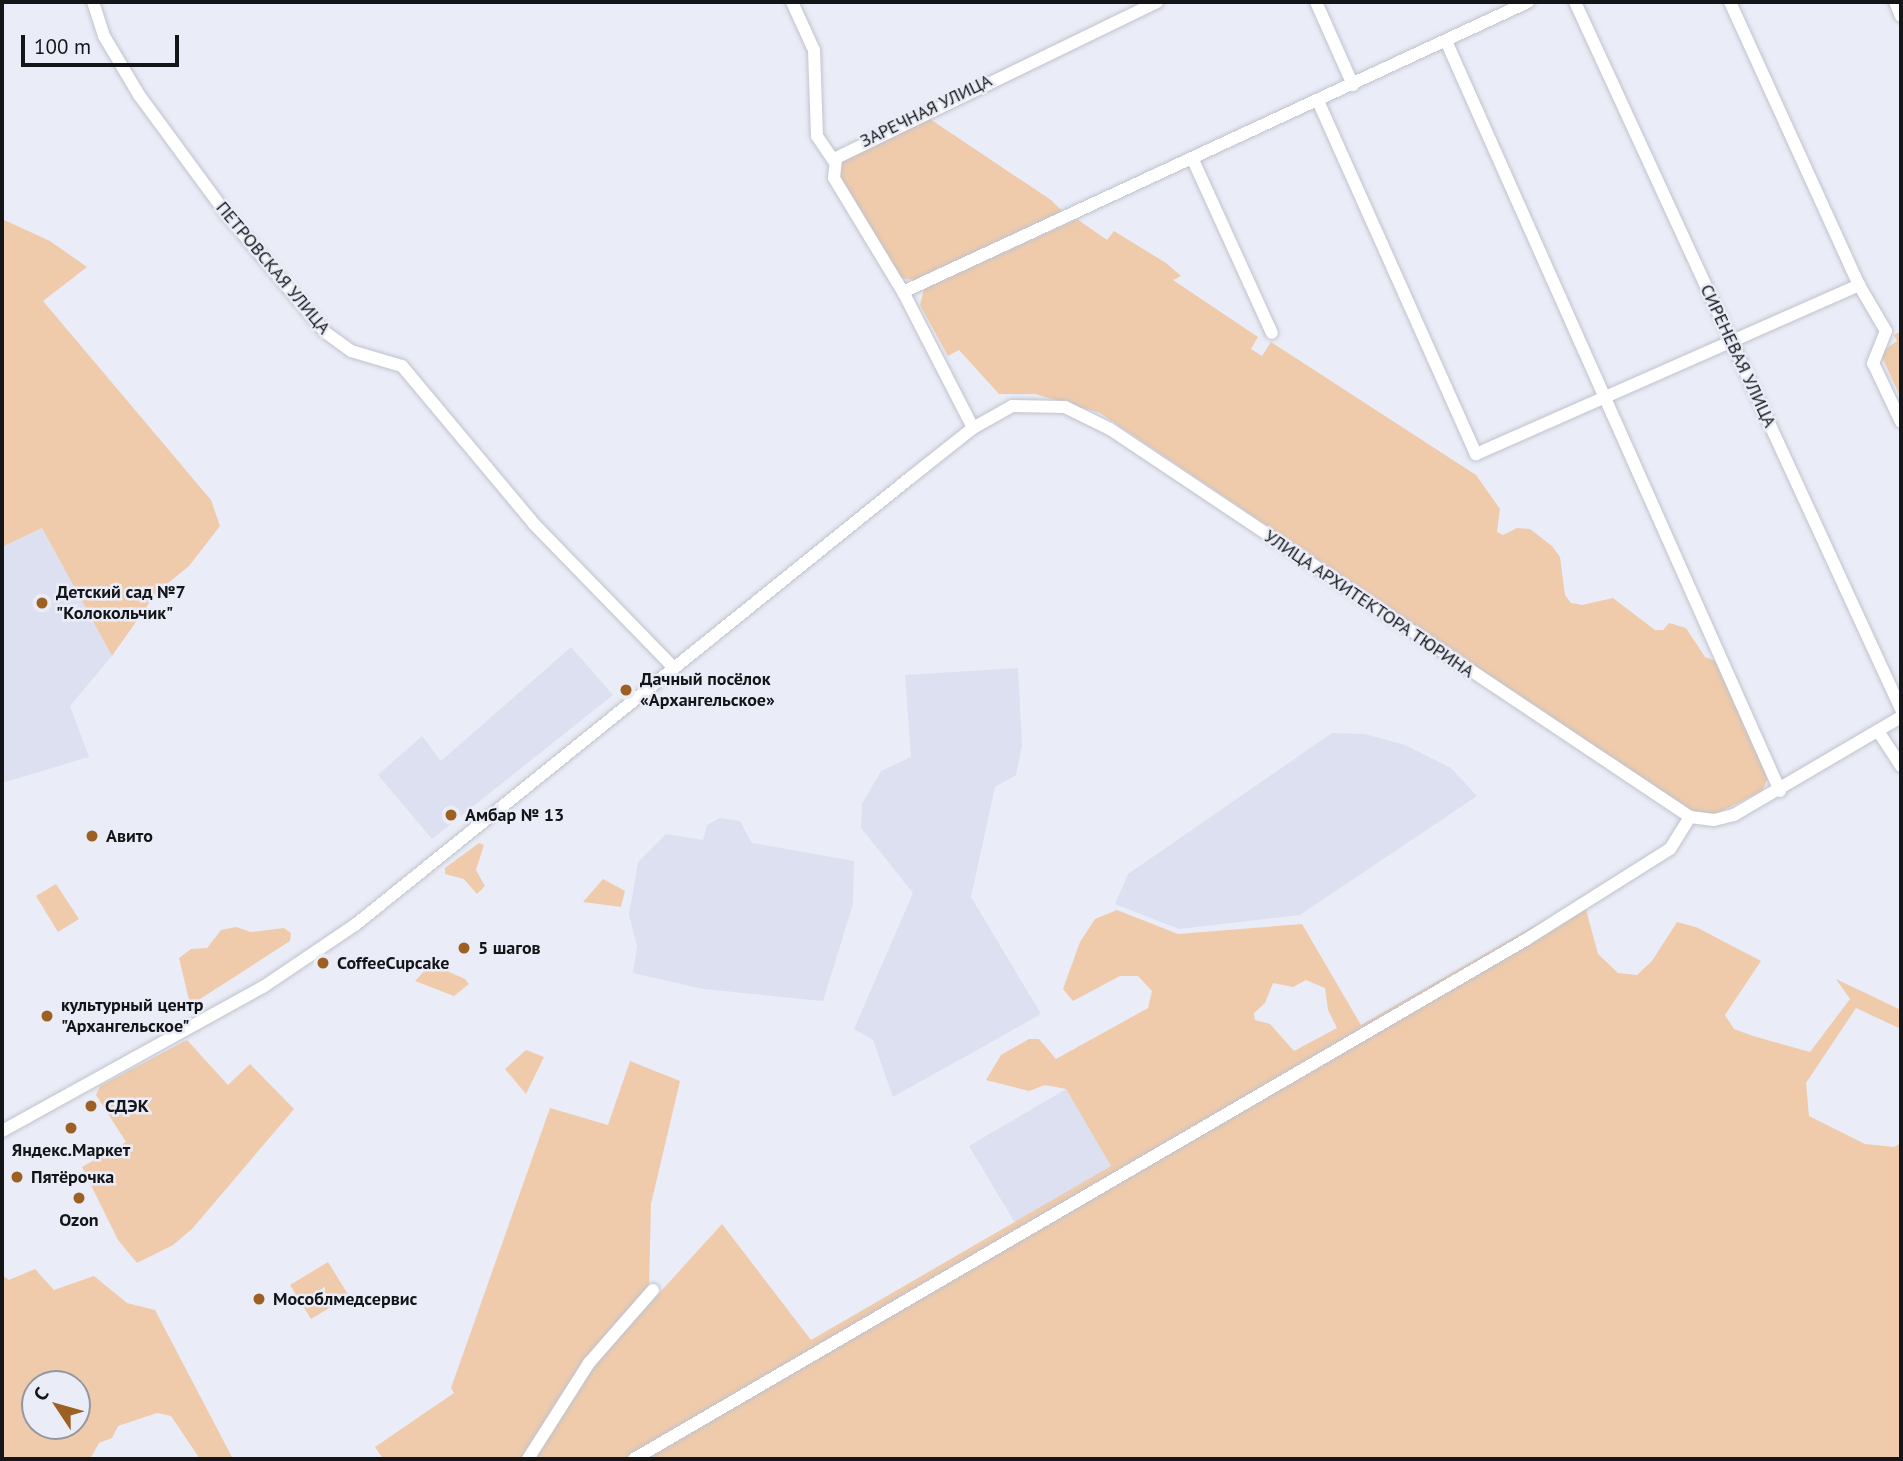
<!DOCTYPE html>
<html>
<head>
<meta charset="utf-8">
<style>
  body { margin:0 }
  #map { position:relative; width:1903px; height:1461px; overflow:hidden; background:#eaedf7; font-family:"PT Sans",sans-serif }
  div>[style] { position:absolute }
  .built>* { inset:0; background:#dce0f1 }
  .green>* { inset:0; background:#efcbac }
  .roads { filter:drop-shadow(0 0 2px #c0c2cc) drop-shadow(0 0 2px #c0c2cc) }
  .minor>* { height:12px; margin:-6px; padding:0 6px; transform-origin:6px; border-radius:6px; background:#fff }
  .dots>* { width:19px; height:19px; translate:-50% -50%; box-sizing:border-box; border:4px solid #eaedf7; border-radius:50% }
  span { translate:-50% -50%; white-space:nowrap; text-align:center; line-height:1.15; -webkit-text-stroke:5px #eaedf7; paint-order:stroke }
  .street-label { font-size:18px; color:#141518 }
  .poi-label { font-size:18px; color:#141518; font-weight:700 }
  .left { translate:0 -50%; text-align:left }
  .frame { position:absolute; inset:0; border:4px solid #141518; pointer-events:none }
  .north { position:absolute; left:21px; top:1370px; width:70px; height:70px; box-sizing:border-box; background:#eaedf7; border:2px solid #94979e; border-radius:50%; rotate:306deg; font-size:19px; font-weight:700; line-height:28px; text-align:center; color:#141518 }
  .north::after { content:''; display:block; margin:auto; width:24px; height:32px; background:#9d6023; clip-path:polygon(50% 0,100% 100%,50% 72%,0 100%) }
  .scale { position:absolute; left:21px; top:35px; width:158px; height:32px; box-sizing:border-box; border:4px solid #141518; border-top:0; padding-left:9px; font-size:21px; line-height:24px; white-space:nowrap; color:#141518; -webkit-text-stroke:5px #eaedf7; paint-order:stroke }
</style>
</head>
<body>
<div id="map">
  <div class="built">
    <i style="clip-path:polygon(42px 528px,112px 656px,70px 706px,89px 757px,2px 783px,2px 547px)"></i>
    <i style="clip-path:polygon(571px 647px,613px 695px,432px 839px,378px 775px,422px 736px,441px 761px)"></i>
    <i style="clip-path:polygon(1018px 668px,1022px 746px,1016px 775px,995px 787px,971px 897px,1041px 1014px,893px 1097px,873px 1040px,854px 1029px,913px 893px,861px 828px,862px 804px,881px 771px,911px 757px,905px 675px)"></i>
    <i style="clip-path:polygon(1332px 733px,1365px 734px,1405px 745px,1451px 768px,1477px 796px,1300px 915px,1179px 929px,1115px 904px,1128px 874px)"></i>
    <i style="clip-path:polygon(720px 818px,740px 821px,752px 843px,854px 861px,853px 904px,823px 1001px,703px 989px,633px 973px,637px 946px,629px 915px,638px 862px,666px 834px,703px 840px,707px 825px)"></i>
    <i style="clip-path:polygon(1066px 1089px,1112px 1166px,1015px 1223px,969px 1146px)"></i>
  </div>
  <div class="green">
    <i style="clip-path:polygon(927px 117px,1051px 200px,1062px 211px,914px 280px,901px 278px,838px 175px,839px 163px)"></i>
    <i style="clip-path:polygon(2px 219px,50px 241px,87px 267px,43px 301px,211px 500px,220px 526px,189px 566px,157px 592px,112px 656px,42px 528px,2px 547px)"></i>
    <i style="clip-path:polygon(1077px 219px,1107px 240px,1114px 231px,1166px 263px,1181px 276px,1173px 280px,1258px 337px,1251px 349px,1262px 356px,1271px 342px,1476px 475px,1500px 509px,1497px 532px,1503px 535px,1517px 528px,1530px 529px,1552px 546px,1560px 557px,1565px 595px,1571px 603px,1582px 605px,1613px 598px,1655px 630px,1663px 630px,1669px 623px,1686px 628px,1705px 657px,1718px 662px,1768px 778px,1762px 791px,1716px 814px,1689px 810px,1100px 413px,1035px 394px,999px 394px,959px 350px,948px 356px,920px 305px,924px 289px)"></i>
    <i style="clip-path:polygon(1901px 331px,1901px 398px,1880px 353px,1897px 341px,1894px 335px)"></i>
    <i style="clip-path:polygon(479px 843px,484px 845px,476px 870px,485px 886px,477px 894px,464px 879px,445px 874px,445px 868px)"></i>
    <i style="clip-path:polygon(603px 879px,625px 891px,621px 907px,583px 902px)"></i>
    <i style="clip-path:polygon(56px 884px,79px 919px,58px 932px,36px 896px)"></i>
    <i style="clip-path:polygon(evenodd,1583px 898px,1598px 954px,1618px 973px,1637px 975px,1652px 961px,1677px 922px,1696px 927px,1761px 961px,1725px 1015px,1734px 1029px,1753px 1036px,1810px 1052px,1850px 999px,1836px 979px,1901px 1010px,1901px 1029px,1856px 1008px,1806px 1083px,1809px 1116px,1865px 1144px,1894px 1147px,1901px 1143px,1901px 1459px,534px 1459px,593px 1366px,722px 1224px,811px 1340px,1111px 1166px,1066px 1089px,1045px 1085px,1029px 1091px,986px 1080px,1001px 1055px,1029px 1039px,1039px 1039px,1056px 1059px,1148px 1008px,1152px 991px,1138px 976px,1120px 976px,1073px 1001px,1063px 989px,1080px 942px,1095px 919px,1117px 910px,1178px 934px,1302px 924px,1361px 1025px,1583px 898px,1306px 980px,1325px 988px,1328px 1010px,1337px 1028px,1294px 1051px,1270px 1024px,1255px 1020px,1254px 1013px,1265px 1003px,1273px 983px,1293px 987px,1306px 980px)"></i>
    <i style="clip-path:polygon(236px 927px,251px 932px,284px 928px,291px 933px,290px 941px,197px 1001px,189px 1000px,179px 958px,191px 949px,207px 948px,221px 930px)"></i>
    <i style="clip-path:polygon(431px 964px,465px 979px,469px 984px,454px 996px,415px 981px)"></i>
    <i style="clip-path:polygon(187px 1040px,228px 1085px,250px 1064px,294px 1109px,192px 1229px,173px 1245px,137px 1263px,118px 1240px,82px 1167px,126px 1142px,96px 1095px,100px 1086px)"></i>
    <i style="clip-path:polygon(526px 1050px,544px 1057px,526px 1094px,505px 1069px)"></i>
    <i style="clip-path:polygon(630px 1061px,680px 1081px,651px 1204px,649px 1288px,524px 1459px,383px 1459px,375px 1447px,454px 1393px,451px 1388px,550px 1108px,608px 1125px)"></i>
    <i style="clip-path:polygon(328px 1262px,349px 1296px,311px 1319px,290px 1285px)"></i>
    <i style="clip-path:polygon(evenodd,35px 1269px,54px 1290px,94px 1276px,127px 1303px,155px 1310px,233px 1459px,200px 1459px,171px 1416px,157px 1413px,118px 1426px,112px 1438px,99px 1443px,90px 1459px,2px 1459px,2px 1275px,9px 1280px,35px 1269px,35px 1384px,77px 1384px,77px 1426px,35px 1426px,35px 1384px)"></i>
  </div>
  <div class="roads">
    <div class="minor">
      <i style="left:93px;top:2px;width:36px;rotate:72deg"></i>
      <i style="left:104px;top:36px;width:69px;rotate:59.3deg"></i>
      <i style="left:139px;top:95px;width:150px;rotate:53.7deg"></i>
      <i style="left:228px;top:216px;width:151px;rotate:50.1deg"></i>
      <i style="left:325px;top:332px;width:32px;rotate:36deg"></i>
      <i style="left:351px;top:351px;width:53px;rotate:16.4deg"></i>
      <i style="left:402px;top:366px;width:206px;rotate:50.1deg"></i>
      <i style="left:534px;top:524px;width:201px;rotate:45.8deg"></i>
      <i style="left:792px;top:2px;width:53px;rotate:65.4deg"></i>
      <i style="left:814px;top:50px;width:86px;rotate:88deg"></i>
      <i style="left:817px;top:136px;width:30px;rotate:56deg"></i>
      <i style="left:1316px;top:2px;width:91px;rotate:66deg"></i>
      <i style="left:1575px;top:2px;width:779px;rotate:65.25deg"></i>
      <i style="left:1730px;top:2px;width:311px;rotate:65.5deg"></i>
      <i style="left:1859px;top:285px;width:53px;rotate:59.6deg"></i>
      <i style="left:1886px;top:331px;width:35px;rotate:112deg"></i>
      <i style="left:1873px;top:363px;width:65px;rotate:64.6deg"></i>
      <i style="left:1895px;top:2px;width:15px;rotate:67deg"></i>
      <i style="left:1446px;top:41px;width:821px;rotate:65.99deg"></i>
      <i style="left:1318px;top:101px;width:387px;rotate:65.9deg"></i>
      <i style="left:1476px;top:454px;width:419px;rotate:-23.8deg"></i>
      <i style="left:1193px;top:160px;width:190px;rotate:65.5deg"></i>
      <i style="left:903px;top:292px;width:133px;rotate:-121.2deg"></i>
      <i style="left:834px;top:178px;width:20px;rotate:-84deg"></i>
      <i style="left:836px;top:158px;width:357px;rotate:-25.9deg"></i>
      <i style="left:973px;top:428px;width:153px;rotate:-117.2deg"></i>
      <i style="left:903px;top:292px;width:689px;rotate:-24.89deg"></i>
      <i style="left:1878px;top:731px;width:42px;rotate:56.7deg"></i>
      <i style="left:2px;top:1131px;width:298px;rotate:-28.9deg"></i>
      <i style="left:263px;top:987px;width:111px;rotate:-34deg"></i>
      <i style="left:355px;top:925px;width:713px;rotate:-38.85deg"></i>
      <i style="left:910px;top:478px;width:80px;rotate:-38.4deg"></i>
      <i style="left:973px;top:428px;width:45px;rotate:-29.4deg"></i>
      <i style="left:1012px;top:406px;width:53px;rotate:1.1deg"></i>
      <i style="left:1065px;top:407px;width:50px;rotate:26.1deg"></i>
      <i style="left:1110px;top:429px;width:698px;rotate:33.78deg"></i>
      <i style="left:1690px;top:817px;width:24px;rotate:7deg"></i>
      <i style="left:1714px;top:820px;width:21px;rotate:-14deg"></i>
      <i style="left:1734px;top:815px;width:194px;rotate:-30.4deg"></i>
      <i style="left:528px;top:1459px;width:114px;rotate:-57.6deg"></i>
      <i style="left:589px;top:1363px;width:97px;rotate:-48.8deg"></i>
      <i style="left:634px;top:1459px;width:1033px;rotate:-30.21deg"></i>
      <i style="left:1527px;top:939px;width:169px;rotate:-32.2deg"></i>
      <i style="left:1670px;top:849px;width:38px;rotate:-58deg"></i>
    </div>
  </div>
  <div class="dots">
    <i style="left:42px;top:603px;background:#9d6023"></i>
    <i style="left:626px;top:690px;background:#9d6023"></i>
    <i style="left:451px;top:815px;background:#9d6023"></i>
    <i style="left:92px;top:836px;background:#9d6023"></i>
    <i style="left:464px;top:948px;background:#9d6023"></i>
    <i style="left:323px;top:963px;background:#9d6023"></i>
    <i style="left:47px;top:1016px;background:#9d6023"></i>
    <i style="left:91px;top:1106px;background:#9d6023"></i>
    <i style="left:71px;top:1128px;background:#9d6023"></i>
    <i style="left:17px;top:1177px;background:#9d6023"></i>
    <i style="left:79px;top:1198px;background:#9d6023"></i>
    <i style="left:259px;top:1299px;background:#9d6023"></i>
  </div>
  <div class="street-label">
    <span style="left:926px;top:111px;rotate:-26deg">ЗАРЕЧНАЯ УЛИЦА</span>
    <span style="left:273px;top:268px;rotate:50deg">ПЕТРОВСКАЯ УЛИЦА</span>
    <span style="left:1738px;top:356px;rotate:65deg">СИРЕНЕВАЯ УЛИЦА</span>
    <span style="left:1369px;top:604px;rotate:34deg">УЛИЦА АРХИТЕКТОРА ТЮРИНА</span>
  </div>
  <div class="poi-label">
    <span class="left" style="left:56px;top:603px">Детский сад №7<br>"Колокольчик"</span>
    <span class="left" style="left:640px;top:690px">Дачный посёлок<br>«Архангельское»</span>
    <span class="left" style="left:465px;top:815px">Амбар № 13</span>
    <span class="left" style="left:106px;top:836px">Авито</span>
    <span class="left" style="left:478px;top:948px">5 шагов</span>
    <span class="left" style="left:337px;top:963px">CoffeeCupcake</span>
    <span class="left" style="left:61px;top:1016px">культурный центр<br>"Архангельское"</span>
    <span class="left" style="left:105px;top:1106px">СДЭК</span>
    <span style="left:71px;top:1150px">Яндекс.Маркет</span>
    <span class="left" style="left:31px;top:1177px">Пятёрочка</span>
    <span style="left:79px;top:1220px">Ozon</span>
    <span class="left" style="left:273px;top:1299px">Мособлмедсервис</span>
  </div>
  <div class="frame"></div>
  <div class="north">С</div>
  <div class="scale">100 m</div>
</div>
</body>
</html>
